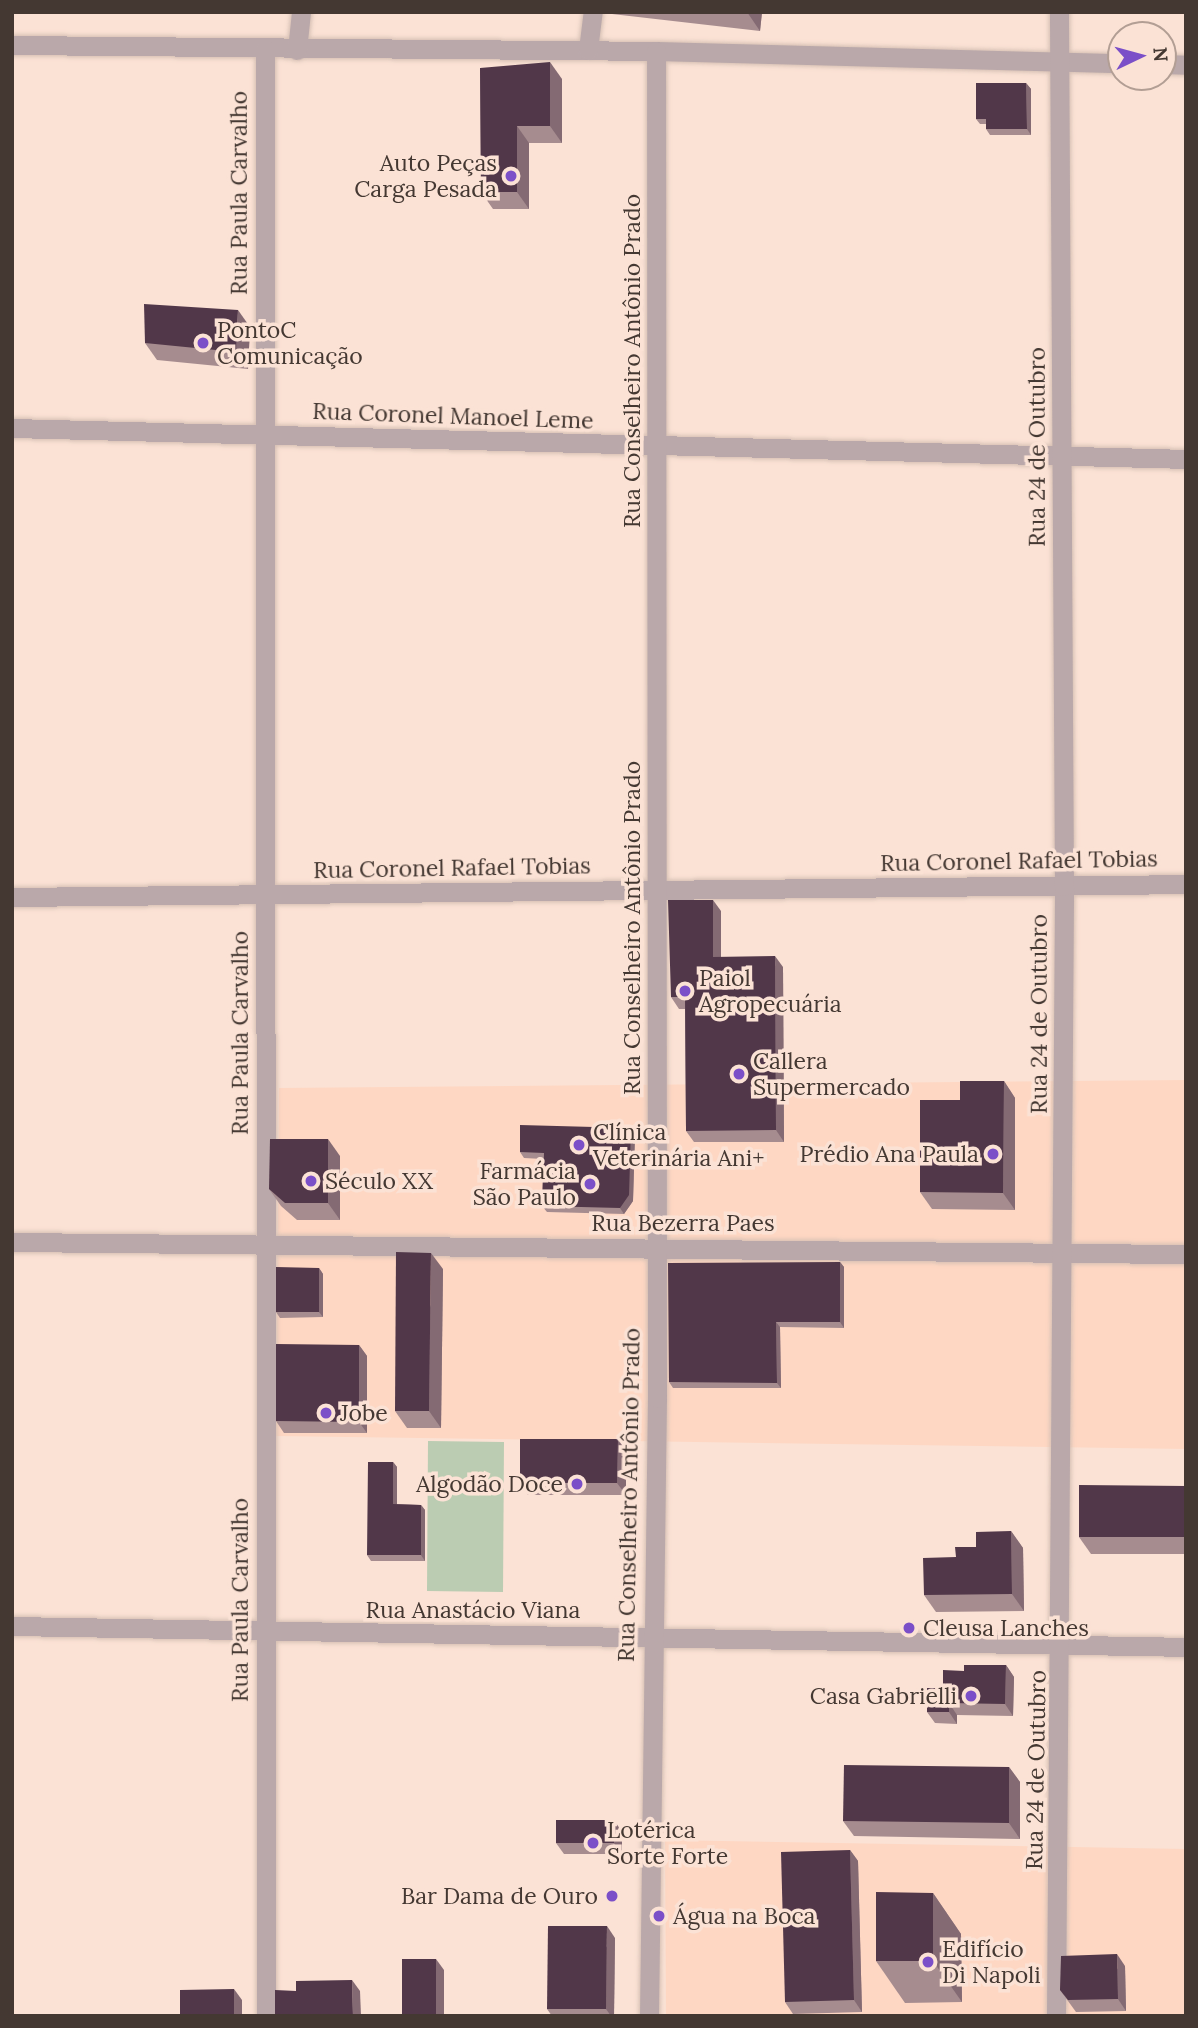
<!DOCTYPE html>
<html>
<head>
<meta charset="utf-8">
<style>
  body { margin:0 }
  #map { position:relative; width:1198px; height:2028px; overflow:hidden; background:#fbe2d5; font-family:Lora,serif }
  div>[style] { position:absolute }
  .built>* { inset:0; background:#fed7c3 }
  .green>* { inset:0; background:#bbccb2 }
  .roads { filter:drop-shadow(0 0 2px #d6c0b4) drop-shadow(0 0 2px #d6c0b4) }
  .minor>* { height:19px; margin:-9.5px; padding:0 9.5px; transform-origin:9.5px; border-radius:9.5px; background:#baa8aa }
  .wall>* { inset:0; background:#a68c8f }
  .shaded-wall>* { inset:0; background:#846a73 }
  .building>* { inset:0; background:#513749 }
  .dots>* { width:19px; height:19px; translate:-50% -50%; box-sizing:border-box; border:4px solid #fbe2d5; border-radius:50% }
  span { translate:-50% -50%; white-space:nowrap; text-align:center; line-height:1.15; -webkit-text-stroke:7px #fbe2d5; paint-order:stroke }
  .poi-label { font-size:23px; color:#443832 }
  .right { translate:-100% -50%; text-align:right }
  .left { translate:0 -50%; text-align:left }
  .street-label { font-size:23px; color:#443832 }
  .frame { position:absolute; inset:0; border:14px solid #443832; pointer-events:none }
  .north { position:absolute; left:1107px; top:21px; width:70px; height:70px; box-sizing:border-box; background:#fbe2d5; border:2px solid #b29e94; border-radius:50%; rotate:85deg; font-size:19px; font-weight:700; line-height:28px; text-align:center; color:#443832 }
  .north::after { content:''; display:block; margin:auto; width:24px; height:32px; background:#7b4fc8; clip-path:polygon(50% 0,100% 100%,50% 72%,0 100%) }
</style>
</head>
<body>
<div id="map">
  <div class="built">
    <i style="clip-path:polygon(1186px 1080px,1186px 1449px,276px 1436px,279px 1088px)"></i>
    <i style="clip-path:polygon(665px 1840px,1186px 1849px,1186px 2016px,666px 2016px)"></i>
  </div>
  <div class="green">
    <i style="clip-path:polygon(428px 1441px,504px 1442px,503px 1592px,427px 1591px)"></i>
  </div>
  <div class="roads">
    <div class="minor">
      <i style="left:12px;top:45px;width:644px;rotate:0.53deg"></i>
      <i style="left:656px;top:51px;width:465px;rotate:1.5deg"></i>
      <i style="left:265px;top:50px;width:1966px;rotate:89.97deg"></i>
      <i style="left:297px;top:50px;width:38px;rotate:-84deg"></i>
      <i style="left:588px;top:50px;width:38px;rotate:-83deg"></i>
      <i style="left:1163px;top:64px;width:23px;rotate:2deg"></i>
      <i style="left:12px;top:428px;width:1174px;rotate:1.51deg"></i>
      <i style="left:12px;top:897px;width:1174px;rotate:-0.63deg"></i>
      <i style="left:12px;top:1242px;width:1174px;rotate:0.59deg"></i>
      <i style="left:12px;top:1626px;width:1174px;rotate:1.02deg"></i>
      <i style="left:649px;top:2016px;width:618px;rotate:-89.26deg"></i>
      <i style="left:657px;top:1398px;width:1347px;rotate:-90.04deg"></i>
      <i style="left:1056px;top:2016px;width:1130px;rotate:-89.59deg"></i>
      <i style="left:1064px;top:886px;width:874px;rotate:-90.33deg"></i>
    </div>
  </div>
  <div class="wall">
    <i style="clip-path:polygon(611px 12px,762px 12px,760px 31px,612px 14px)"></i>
    <i style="clip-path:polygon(480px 68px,562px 79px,562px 143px,529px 143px,529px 209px,493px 209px,481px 192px)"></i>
    <i style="clip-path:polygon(1026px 83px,1031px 89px,1031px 135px,990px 135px,986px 129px,986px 124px,980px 124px,976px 119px)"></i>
    <i style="clip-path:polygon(250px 327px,248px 369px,157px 360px,145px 343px)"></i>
    <i style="clip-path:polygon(721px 911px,721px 957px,783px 967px,784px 1142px,694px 1142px,686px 1131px,685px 1009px,679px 1009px,671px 997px)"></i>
    <i style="clip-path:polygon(1004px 1081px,1015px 1098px,1015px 1210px,932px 1209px,920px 1192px,960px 1100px)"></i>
    <i style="clip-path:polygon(635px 1134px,633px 1201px,624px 1214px,547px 1212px,542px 1206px,543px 1159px,524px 1158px,520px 1152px)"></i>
    <i style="clip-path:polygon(340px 1156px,340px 1220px,297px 1220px,281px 1206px,269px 1189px)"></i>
    <i style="clip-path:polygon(840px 1262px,844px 1267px,844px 1328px,780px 1327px,781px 1388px,673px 1388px,669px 1382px)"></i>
    <i style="clip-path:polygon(319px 1268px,323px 1274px,323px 1317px,280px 1318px,276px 1312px)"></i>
    <i style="clip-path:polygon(443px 1269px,441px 1428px,407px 1428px,395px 1411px)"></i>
    <i style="clip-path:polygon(359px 1345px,367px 1356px,367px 1433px,284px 1433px,276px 1421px)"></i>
    <i style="clip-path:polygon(618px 1439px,626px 1451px,626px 1495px,528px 1495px,520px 1483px)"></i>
    <i style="clip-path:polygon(393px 1462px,397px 1467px,397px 1504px,421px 1505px,425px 1510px,425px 1561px,371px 1561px,367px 1555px)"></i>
    <i style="clip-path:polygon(1186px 1486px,1186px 1554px,1091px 1554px,1079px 1537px)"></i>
    <i style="clip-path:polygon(1011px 1531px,1023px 1548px,1024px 1611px,936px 1612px,924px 1595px,956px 1557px,976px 1547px)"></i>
    <i style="clip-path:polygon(1006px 1665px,1014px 1677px,1013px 1716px,957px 1715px,957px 1724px,935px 1723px,927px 1712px,943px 1688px,964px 1671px)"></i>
    <i style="clip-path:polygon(1009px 1767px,1020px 1782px,1020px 1839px,854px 1836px,843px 1821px)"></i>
    <i style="clip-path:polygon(622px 1832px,622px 1854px,564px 1854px,556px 1843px)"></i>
    <i style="clip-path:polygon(850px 1850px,858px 1861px,862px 2012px,793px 2014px,785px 2002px)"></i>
    <i style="clip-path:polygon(933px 1893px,961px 1934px,962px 2002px,905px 2003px,876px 1961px)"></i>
    <i style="clip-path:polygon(615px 1938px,614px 2016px,552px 2016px,547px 2009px)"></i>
    <i style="clip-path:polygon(1125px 1966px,1126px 2011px,1076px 2012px,1060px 1990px)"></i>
  </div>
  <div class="shaded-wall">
    <i style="clip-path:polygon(747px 12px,762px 12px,760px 31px)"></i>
    <i style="clip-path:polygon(550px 62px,562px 79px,562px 143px,550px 126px)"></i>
    <i style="clip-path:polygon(1026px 83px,1031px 89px,1031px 135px,1027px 129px)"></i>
    <i style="clip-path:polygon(517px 126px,529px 143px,529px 209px,517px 192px)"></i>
    <i style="clip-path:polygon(238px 310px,250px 327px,248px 369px,236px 352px)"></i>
    <i style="clip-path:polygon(713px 900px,721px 911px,721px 968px,713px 957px)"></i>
    <i style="clip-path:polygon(775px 956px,783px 967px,784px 1142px,776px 1130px)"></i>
    <i style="clip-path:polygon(1004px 1081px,1015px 1098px,1015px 1210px,1003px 1193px)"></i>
    <i style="clip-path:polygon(631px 1128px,635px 1134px,633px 1201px,624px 1214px,620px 1208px)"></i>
    <i style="clip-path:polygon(328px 1139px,340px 1156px,340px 1220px,328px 1203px)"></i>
    <i style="clip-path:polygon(431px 1253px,443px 1269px,441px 1428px,429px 1411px)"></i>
    <i style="clip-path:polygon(840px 1262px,844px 1267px,844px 1328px,840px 1322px)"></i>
    <i style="clip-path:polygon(319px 1268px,323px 1274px,323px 1317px,319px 1312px)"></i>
    <i style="clip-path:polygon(776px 1322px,780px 1327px,781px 1388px,777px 1383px)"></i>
    <i style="clip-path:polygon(359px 1345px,367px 1356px,367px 1433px,359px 1422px)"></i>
    <i style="clip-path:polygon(618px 1439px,626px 1451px,626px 1495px,617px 1483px)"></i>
    <i style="clip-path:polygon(393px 1462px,397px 1467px,397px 1510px,393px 1504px)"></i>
    <i style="clip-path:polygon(421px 1505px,425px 1510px,425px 1561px,421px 1555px)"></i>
    <i style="clip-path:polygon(1011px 1531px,1023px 1548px,1024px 1611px,1012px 1594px)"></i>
    <i style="clip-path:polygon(1006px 1665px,1014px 1677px,1013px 1716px,1005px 1704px)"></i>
    <i style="clip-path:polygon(949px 1703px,957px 1715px,957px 1724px,949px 1712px)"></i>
    <i style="clip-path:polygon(1009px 1767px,1020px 1782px,1020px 1839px,1009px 1823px)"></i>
    <i style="clip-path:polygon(614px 1820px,622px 1832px,622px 1854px,614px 1843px)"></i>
    <i style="clip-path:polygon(850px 1850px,858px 1861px,862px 2012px,854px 2000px)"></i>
    <i style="clip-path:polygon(933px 1893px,961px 1934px,962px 2002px,933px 1961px)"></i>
    <i style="clip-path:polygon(607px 1926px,615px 1938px,614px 2016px,611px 2016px,606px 2009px)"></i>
    <i style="clip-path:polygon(1117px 1954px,1125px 1966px,1126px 2011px,1118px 1999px)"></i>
    <i style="clip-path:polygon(436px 1959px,444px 1970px,444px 2016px,436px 2016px)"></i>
    <i style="clip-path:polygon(352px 1980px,360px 1991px,361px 2016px,353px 2016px)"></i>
    <i style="clip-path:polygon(234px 1989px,242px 2000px,242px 2016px,234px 2016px)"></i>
  </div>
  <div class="building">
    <i style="clip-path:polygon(550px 62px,550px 126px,517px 126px,517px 192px,481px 192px,480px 68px)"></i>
    <i style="clip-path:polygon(976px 83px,1026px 83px,1027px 129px,986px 129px,986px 119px,976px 119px)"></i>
    <i style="clip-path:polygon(144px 304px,238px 310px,236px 352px,145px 343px)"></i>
    <i style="clip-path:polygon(668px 900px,713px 900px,713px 957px,775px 956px,776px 1130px,686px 1131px,685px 997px,671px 997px)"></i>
    <i style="clip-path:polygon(960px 1081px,1004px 1081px,1003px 1193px,920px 1192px,920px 1100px,960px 1100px)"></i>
    <i style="clip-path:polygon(520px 1125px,631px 1128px,629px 1195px,620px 1208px,542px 1206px,544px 1153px,520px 1152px)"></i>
    <i style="clip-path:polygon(270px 1139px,328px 1139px,328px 1203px,285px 1203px,269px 1189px)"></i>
    <i style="clip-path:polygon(396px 1252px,431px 1253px,429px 1411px,395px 1411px)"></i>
    <i style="clip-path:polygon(840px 1262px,840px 1322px,776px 1322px,777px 1383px,669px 1382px,668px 1263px)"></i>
    <i style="clip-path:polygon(276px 1267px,319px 1268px,319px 1312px,276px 1312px)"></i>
    <i style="clip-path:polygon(276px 1344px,359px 1345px,359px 1422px,276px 1421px)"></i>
    <i style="clip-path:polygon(520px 1439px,618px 1439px,617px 1483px,520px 1483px)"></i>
    <i style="clip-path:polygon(368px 1462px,393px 1462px,393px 1504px,421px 1505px,421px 1555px,367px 1555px)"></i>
    <i style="clip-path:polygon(1079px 1485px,1186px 1486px,1186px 1537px,1079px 1537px)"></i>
    <i style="clip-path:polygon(1011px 1531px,1012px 1594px,924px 1595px,923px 1558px,956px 1557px,955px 1547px,976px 1547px,976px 1532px)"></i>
    <i style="clip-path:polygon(964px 1665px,1006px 1665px,1005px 1704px,949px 1703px,949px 1712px,927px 1712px,927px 1688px,943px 1688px,943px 1670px,964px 1671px)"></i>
    <i style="clip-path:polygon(844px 1765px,1009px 1767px,1009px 1823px,843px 1821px)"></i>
    <i style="clip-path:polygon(556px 1820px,614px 1820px,614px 1843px,556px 1843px)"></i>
    <i style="clip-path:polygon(850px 1850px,854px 2000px,785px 2002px,781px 1852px)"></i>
    <i style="clip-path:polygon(876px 1892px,933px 1893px,933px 1961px,876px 1961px)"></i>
    <i style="clip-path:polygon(548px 1926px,607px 1926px,606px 2009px,547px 2009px)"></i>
    <i style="clip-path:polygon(1117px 1954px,1118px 1999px,1068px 2000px,1060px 1990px,1061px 1956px)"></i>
    <i style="clip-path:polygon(402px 1959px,436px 1959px,436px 2016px,402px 2016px)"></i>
    <i style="clip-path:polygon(352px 1980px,353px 2016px,278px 2016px,275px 2014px,275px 1990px,296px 1991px,296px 1981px)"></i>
    <i style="clip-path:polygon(234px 1989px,234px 2016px,180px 2016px,180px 1990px)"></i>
  </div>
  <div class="dots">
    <i style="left:511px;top:176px;background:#7b4fc8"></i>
    <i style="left:203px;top:343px;background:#7b4fc8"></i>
    <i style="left:685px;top:991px;background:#7b4fc8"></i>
    <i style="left:739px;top:1074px;background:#7b4fc8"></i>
    <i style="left:579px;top:1145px;background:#7b4fc8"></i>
    <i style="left:993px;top:1154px;background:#7b4fc8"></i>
    <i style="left:311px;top:1181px;background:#7b4fc8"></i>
    <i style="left:590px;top:1184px;background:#7b4fc8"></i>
    <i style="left:326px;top:1413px;background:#7b4fc8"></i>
    <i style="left:577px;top:1484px;background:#7b4fc8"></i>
    <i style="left:909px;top:1628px;background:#7b4fc8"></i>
    <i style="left:971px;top:1696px;background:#7b4fc8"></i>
    <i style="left:593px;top:1843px;background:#7b4fc8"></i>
    <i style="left:612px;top:1896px;background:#7b4fc8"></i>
    <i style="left:659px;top:1916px;background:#7b4fc8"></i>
    <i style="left:928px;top:1962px;background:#7b4fc8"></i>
  </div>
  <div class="poi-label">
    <span class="right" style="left:497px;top:176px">Auto Peças<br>Carga Pesada</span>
    <span class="left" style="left:217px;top:343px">PontoC<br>Comunicação</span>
    <span class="left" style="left:699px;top:991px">Paiol<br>Agropecuária</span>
    <span class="left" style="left:753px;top:1074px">Callera<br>Supermercado</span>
    <span class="left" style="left:593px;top:1145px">Clínica<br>Veterinária Ani+</span>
    <span class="right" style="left:979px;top:1154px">Prédio Ana Paula</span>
    <span class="right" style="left:576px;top:1184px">Farmácia<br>São Paulo</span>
    <span class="left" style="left:325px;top:1181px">Século XX</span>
    <span class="left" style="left:340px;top:1413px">Jobe</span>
    <span class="right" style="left:563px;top:1484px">Algodão Doce</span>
    <span class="left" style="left:923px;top:1628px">Cleusa Lanches</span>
    <span class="right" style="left:957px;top:1696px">Casa Gabrielli</span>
    <span class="left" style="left:607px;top:1843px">Lotérica<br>Sorte Forte</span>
    <span class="right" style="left:598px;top:1896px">Bar Dama de Ouro</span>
    <span class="left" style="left:673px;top:1916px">Água na Boca</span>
    <span class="left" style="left:942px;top:1962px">Edifício<br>Di Napoli</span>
  </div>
  <div class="street-label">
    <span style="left:239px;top:193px;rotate:-90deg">Rua Paula Carvalho</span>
    <span style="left:632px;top:361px;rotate:-90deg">Rua Conselheiro Antônio Prado</span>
    <span style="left:453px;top:416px;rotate:2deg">Rua Coronel Manoel Leme</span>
    <span style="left:1037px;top:447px;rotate:-90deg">Rua 24 de Outubro</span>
    <span style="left:1019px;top:861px;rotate:-1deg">Rua Coronel Rafael Tobias</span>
    <span style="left:452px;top:868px;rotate:-1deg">Rua Coronel Rafael Tobias</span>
    <span style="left:632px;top:928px;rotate:-90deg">Rua Conselheiro Antônio Prado</span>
    <span style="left:1039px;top:1014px;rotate:-90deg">Rua 24 de Outubro</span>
    <span style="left:240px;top:1033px;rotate:-90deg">Rua Paula Carvalho</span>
    <span style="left:683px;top:1223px">Rua Bezerra Paes</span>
    <span style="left:629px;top:1495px;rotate:-89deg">Rua Conselheiro Antônio Prado</span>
    <span style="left:240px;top:1600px;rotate:-90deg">Rua Paula Carvalho</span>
    <span style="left:473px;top:1610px">Rua Anastácio Viana</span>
    <span style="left:1036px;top:1770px;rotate:-89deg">Rua 24 de Outubro</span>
  </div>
  <div class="frame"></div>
  <div class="north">N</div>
</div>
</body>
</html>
